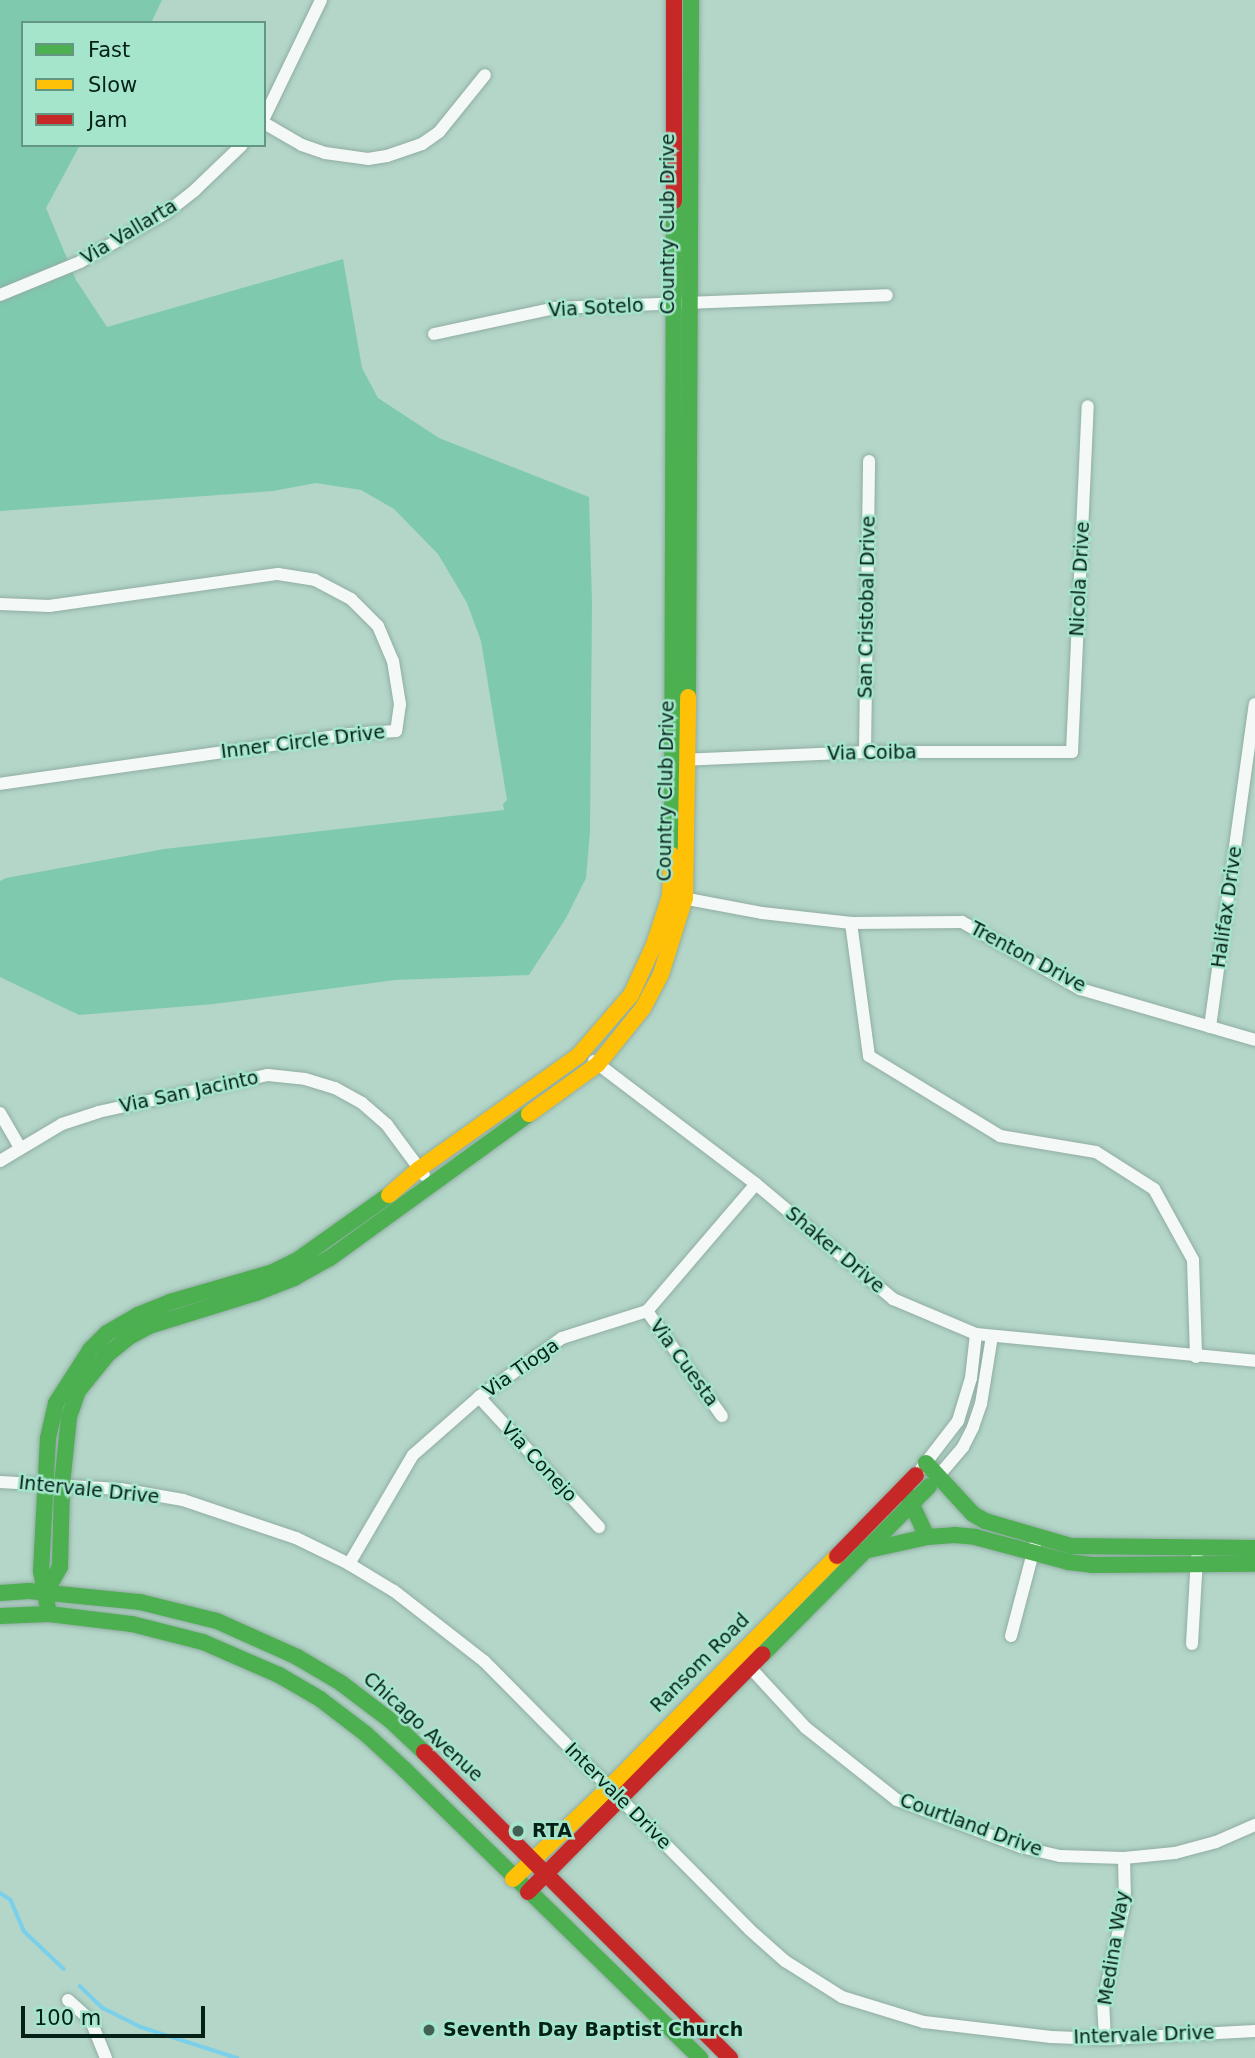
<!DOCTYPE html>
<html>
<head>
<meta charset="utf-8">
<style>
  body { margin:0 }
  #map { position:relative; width:1255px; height:2058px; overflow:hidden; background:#b3d6c8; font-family:"DejaVu Sans",sans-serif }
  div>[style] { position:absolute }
  .green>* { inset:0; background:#7fc9af }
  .stream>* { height:3.5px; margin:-1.75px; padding:0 1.75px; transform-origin:1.75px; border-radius:1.75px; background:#7acfea }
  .roads { filter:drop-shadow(0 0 2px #91ada3) drop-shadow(0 0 2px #91ada3) }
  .street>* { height:12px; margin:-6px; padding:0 6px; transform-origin:6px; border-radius:6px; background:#f4f9f7 }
  .fast>* { height:16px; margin:-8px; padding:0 8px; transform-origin:8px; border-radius:8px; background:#4caf50 }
  .slow>* { height:16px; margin:-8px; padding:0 8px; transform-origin:8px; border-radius:8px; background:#ffc107 }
  .jam>* { height:16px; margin:-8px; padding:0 8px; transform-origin:8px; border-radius:8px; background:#c62828 }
  .dots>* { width:19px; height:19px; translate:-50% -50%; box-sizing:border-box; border:4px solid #a4e5cc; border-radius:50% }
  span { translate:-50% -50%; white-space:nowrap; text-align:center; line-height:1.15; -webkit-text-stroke:5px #a4e5cc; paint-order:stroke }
  .street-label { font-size:19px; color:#052017 }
  .poi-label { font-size:19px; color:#052017; font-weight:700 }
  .left { translate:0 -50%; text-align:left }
  .legend { position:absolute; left:21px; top:21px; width:245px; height:126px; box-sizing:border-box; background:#a4e5cc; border:2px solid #649684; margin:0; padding:9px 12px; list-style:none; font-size:21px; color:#052017 }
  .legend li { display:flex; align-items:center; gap:14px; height:35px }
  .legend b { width:35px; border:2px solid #649684 }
  .scale { position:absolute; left:21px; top:2006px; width:184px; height:32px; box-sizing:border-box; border:4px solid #052017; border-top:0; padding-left:9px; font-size:21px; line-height:24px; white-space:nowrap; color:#052017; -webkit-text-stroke:5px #a4e5cc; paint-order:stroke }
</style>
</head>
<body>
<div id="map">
  <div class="green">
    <i style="clip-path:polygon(0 0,162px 0,151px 23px,23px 23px,23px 145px,80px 145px,46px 208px,76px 280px,107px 327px,343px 259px,362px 368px,378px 398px,439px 438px,589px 497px,592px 603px,590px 832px,586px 878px,566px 918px,529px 975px,395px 980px,214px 1004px,79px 1015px,0 977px,0 881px,6px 878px,164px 849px,504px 810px,503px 804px,507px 800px,481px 641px,467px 603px,438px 554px,394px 509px,361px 490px,316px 483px,273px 491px,0 511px)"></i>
  </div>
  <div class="stream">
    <i style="left:0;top:1893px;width:13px;rotate:32deg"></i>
    <i style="left:11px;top:1900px;width:34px;rotate:67deg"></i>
    <i style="left:24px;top:1931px;width:55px;rotate:43.5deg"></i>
    <i style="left:80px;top:1986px;width:32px;rotate:44deg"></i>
    <i style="left:103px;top:2008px;width:42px;rotate:26.6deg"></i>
    <i style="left:141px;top:2027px;width:101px;rotate:17.9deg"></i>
  </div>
  <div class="roads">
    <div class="street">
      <i style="left:264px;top:118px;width:131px;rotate:-64.2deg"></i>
      <i style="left:264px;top:123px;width:44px;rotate:30.1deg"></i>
      <i style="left:302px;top:145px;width:24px;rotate:19deg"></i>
      <i style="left:325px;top:153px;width:43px;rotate:7.9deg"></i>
      <i style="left:368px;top:159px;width:19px;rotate:-9deg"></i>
      <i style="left:387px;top:156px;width:37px;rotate:-19deg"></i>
      <i style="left:422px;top:144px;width:21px;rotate:-35deg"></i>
      <i style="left:439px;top:132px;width:73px;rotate:-51.1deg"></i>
      <i style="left:0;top:295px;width:87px;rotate:-22.4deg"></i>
      <i style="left:80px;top:262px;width:99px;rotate:-29.7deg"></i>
      <i style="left:166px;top:213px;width:36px;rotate:-38deg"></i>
      <i style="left:194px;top:191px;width:66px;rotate:-43.8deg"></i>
      <i style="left:434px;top:334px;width:124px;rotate:-12.1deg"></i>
      <i style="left:555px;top:308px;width:332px;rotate:-2.2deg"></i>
      <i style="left:0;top:604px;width:49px;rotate:2.3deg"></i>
      <i style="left:49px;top:606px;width:231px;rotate:-8deg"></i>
      <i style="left:278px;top:574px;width:37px;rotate:9deg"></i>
      <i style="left:315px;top:580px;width:41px;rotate:27.8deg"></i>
      <i style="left:351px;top:599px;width:38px;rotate:45deg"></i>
      <i style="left:378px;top:626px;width:38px;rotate:67deg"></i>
      <i style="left:393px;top:661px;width:44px;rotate:80.8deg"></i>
      <i style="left:400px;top:704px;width:27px;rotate:98deg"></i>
      <i style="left:396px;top:731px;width:46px;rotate:176.3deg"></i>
      <i style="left:350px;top:734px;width:354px;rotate:171.9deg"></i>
      <i style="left:865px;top:752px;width:291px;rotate:-89.2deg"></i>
      <i style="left:680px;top:760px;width:185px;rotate:-2.5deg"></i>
      <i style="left:865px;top:752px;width:207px"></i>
      <i style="left:1072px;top:752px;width:346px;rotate:-87.4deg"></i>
      <i style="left:677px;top:897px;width:86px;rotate:10.7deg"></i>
      <i style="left:762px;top:913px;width:90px;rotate:6.4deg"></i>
      <i style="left:851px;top:923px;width:111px;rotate:-0.5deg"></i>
      <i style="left:962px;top:922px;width:136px;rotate:29.6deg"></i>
      <i style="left:1080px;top:989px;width:182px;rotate:16.2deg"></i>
      <i style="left:851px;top:923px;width:134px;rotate:82.3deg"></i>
      <i style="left:869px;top:1056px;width:153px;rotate:31.4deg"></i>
      <i style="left:1000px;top:1136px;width:97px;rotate:9.5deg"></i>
      <i style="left:1096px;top:1152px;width:69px;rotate:32.5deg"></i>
      <i style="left:1154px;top:1189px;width:81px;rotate:61.2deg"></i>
      <i style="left:1193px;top:1260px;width:97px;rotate:88.2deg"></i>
      <i style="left:1210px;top:1027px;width:326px;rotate:-82.1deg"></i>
      <i style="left:594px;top:1061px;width:203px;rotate:37.2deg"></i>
      <i style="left:756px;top:1184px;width:179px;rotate:40deg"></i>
      <i style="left:893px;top:1299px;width:90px;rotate:22.9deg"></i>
      <i style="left:976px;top:1334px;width:280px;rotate:5.5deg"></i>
      <i style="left:0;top:1113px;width:39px;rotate:60deg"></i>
      <i style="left:0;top:1161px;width:72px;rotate:-30.8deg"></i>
      <i style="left:62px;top:1124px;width:38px;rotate:-18deg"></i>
      <i style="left:98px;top:1112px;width:174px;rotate:-12.3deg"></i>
      <i style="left:268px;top:1075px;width:37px;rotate:6deg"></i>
      <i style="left:305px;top:1079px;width:31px;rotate:17deg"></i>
      <i style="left:335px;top:1088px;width:31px;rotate:29deg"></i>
      <i style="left:362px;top:1103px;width:33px;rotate:41deg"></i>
      <i style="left:387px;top:1125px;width:62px;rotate:53.5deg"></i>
      <i style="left:647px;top:1311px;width:129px;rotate:54.5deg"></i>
      <i style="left:479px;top:1397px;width:177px;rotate:47.3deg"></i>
      <i style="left:921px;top:1469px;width:61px;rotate:-52.4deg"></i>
      <i style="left:958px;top:1421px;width:45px;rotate:-73.2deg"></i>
      <i style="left:971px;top:1378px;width:44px;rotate:-83.5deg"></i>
      <i style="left:934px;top:1481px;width:45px;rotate:-49.5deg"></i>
      <i style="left:963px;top:1447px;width:22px;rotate:-63deg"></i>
      <i style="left:973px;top:1427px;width:24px;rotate:-71deg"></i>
      <i style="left:981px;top:1404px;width:69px;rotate:-80.8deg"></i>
      <i style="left:0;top:1482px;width:120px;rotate:3.3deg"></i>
      <i style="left:120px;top:1489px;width:64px;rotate:9.9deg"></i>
      <i style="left:183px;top:1500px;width:119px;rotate:18.6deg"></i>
      <i style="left:296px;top:1538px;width:59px;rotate:26.1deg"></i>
      <i style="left:349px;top:1564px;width:52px;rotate:31deg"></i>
      <i style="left:394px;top:1591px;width:114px;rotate:37.9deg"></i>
      <i style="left:484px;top:1661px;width:378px;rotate:45.3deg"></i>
      <i style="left:750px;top:1930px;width:47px;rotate:41.5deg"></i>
      <i style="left:785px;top:1961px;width:67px;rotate:32.3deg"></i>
      <i style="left:842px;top:1997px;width:86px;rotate:17deg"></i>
      <i style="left:924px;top:2022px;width:128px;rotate:6.7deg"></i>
      <i style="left:1051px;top:2037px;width:54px;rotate:2.1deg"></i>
      <i style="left:1105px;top:2039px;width:150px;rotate:-3.1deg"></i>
      <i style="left:349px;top:1564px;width:126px;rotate:-59.6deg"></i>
      <i style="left:413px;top:1455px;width:88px;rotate:-41.3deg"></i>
      <i style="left:479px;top:1397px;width:102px;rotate:-35.4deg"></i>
      <i style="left:562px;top:1338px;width:89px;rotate:-17.6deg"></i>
      <i style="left:647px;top:1311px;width:167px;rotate:-49.4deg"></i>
      <i style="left:1011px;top:1636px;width:94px;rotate:-75.2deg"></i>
      <i style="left:1192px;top:1644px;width:87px;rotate:-86.7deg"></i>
      <i style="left:745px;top:1662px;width:90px;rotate:47.3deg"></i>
      <i style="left:806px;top:1728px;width:116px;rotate:38.4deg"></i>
      <i style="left:897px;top:1800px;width:133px;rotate:20.8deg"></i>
      <i style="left:1021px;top:1847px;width:40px;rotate:13deg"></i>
      <i style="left:1060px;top:1856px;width:64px;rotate:1.8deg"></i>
      <i style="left:1124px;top:1858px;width:51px;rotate:-5.6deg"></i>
      <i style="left:1175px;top:1853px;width:42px;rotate:-15deg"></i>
      <i style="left:1216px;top:1842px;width:43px;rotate:-23.6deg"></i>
      <i style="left:68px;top:2000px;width:31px;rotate:42deg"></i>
      <i style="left:91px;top:2021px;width:40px;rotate:68deg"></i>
      <i style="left:1105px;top:2039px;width:37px;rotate:-93deg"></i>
      <i style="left:1103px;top:2002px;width:102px;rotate:-77.6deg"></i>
      <i style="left:1125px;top:1902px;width:44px;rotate:-91.3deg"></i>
    </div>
    <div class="fast">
      <i style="left:688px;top:697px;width:697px;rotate:-89.75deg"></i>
      <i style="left:672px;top:855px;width:654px;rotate:-89.82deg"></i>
      <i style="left:926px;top:1463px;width:69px;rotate:47.3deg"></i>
      <i style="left:973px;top:1514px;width:14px;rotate:30deg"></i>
      <i style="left:985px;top:1521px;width:90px;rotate:16.2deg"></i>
      <i style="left:1071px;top:1546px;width:184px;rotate:0.6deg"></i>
      <i style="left:908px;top:1496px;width:45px;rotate:65.1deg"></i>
      <i style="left:864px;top:1551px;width:65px;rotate:-12.5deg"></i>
      <i style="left:927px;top:1537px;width:27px;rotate:-4deg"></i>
      <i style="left:954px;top:1535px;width:21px;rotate:5deg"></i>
      <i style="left:975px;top:1537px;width:96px;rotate:15deg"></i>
      <i style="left:1068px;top:1562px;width:24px;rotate:7deg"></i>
      <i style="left:1092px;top:1565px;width:163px;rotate:-0.4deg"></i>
      <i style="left:46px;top:1592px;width:29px;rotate:-61deg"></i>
      <i style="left:60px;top:1567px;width:82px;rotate:-88.6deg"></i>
      <i style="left:62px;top:1485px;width:68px;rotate:-84.1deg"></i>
      <i style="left:69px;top:1417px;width:28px;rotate:-71deg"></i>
      <i style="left:78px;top:1391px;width:48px;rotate:-51deg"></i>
      <i style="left:108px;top:1354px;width:27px;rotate:-39deg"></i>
      <i style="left:129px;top:1337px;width:26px;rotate:-28deg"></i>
      <i style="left:152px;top:1325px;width:109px;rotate:-17.1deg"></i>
      <i style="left:256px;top:1293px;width:41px;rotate:-21.5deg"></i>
      <i style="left:294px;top:1278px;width:41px;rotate:-29.1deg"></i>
      <i style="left:330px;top:1258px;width:246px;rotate:-35.9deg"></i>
      <i style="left:0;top:1593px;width:29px;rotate:-4deg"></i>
      <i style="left:29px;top:1591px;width:112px;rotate:5.7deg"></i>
      <i style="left:140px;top:1602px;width:79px;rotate:13.9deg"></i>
      <i style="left:217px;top:1621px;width:88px;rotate:24.2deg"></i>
      <i style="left:297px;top:1657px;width:51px;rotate:30.6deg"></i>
      <i style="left:341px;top:1683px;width:61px;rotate:37.1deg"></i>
      <i style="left:390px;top:1720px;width:47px;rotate:43.3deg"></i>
      <i style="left:49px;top:1614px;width:44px;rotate:-100.5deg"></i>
      <i style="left:41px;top:1571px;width:133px;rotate:-87deg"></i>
      <i style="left:48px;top:1438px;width:36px;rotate:-77deg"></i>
      <i style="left:56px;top:1403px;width:63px;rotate:-57.3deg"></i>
      <i style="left:90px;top:1350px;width:24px;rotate:-45deg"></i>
      <i style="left:107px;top:1333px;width:36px;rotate:-30deg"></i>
      <i style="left:138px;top:1315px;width:35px;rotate:-22deg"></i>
      <i style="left:170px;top:1302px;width:107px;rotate:-16.2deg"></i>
      <i style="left:273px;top:1272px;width:25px;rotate:-26deg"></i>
      <i style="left:296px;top:1261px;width:114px;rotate:-35.4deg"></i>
      <i style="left:0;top:1616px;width:49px;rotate:-2.3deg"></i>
      <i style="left:49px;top:1614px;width:84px;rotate:6.9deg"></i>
      <i style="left:132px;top:1624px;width:73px;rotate:14.2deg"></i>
      <i style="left:203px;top:1642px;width:83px;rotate:23.5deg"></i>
      <i style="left:279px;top:1675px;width:48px;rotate:30.3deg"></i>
      <i style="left:320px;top:1699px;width:58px;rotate:37.3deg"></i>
      <i style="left:366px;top:1734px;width:52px;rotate:42.6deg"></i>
      <i style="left:404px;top:1769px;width:414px;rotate:44.3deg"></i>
      <i style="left:763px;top:1654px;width:236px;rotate:-45.3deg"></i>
    </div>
    <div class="slow">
      <i style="left:529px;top:1114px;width:85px;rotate:-35.9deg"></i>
      <i style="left:598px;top:1064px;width:72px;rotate:-51.2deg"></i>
      <i style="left:643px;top:1008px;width:38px;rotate:-62deg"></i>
      <i style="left:661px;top:974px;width:80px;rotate:-72.5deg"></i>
      <i style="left:685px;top:898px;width:201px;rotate:-89.1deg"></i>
      <i style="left:389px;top:1195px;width:40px;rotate:-41deg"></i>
      <i style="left:419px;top:1169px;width:195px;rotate:-35.4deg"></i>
      <i style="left:578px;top:1056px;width:81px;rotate:-49deg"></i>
      <i style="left:631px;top:995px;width:55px;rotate:-65.3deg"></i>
      <i style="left:654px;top:945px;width:52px;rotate:-71.9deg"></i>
      <i style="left:670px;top:896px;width:41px;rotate:-87.2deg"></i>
      <i style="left:513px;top:1879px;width:132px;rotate:-43.5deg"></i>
      <i style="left:609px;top:1788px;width:325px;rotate:-45.5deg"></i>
    </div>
    <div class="jam">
      <i style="left:674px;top:201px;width:201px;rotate:-90deg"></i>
      <i style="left:837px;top:1556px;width:113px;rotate:-45.7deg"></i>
      <i style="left:424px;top:1752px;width:433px;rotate:45deg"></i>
      <i style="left:528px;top:1892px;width:334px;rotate:-45.4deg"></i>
    </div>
  </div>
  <div class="dots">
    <i style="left:518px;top:1831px;background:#426055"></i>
    <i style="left:429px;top:2030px;background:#426055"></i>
  </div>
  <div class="street-label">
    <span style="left:668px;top:224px;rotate:-90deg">Country Club Drive</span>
    <span style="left:129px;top:232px;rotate:-31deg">Via Vallarta</span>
    <span style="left:596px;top:308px;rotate:-3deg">Via Sotelo</span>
    <span style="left:1080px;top:579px;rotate:-87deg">Nicola Drive</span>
    <span style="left:867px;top:607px;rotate:-89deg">San Cristobal Drive</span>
    <span style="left:303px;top:742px;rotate:-7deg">Inner Circle Drive</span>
    <span style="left:872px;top:753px;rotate:-1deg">Via Coiba</span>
    <span style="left:666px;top:791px;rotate:-89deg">Country Club Drive</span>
    <span style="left:1227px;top:907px;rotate:-82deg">Halifax Drive</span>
    <span style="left:1028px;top:957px;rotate:28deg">Trenton Drive</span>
    <span style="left:189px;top:1092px;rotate:-12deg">Via San Jacinto</span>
    <span style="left:835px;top:1250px;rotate:40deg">Shaker Drive</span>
    <span style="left:684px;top:1363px;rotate:54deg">Via Cuesta</span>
    <span style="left:521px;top:1368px;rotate:-35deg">Via Tioga</span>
    <span style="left:539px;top:1462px;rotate:47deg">Via Conejo</span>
    <span style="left:89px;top:1490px;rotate:6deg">Intervale Drive</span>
    <span style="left:700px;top:1663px;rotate:-45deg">Ransom Road</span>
    <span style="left:423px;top:1727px;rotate:42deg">Chicago Avenue</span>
    <span style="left:618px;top:1796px;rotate:45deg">Intervale Drive</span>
    <span style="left:971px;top:1825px;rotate:20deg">Courtland Drive</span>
    <span style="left:1114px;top:1948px;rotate:-81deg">Medina Way</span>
    <span style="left:1144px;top:2035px;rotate:-2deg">Intervale Drive</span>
  </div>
  <div class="poi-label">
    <span class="left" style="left:532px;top:1831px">RTA</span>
    <span class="left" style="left:443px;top:2030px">Seventh Day Baptist Church</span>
  </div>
  <ul class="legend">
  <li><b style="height:9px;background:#4caf50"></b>Fast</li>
  <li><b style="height:9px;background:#ffc107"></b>Slow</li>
  <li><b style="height:9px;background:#c62828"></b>Jam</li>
  </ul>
  <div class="scale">100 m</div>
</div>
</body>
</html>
